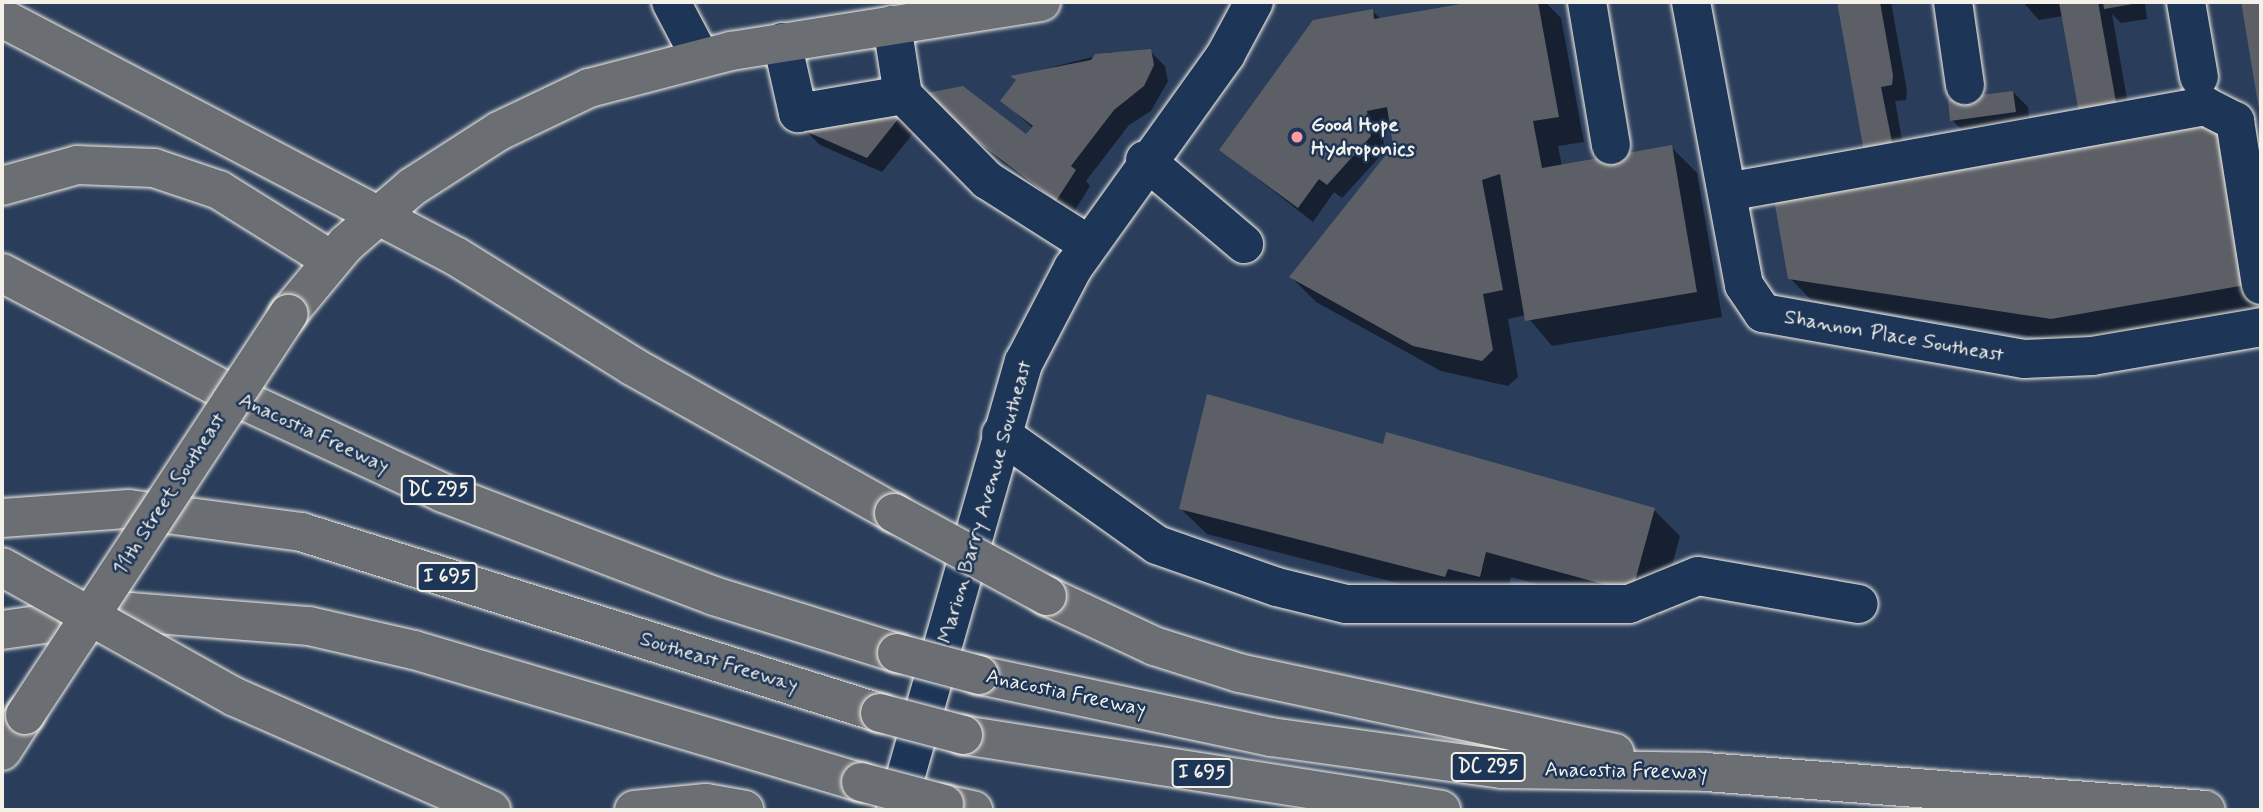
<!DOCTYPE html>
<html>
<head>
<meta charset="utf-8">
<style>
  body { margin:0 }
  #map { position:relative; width:2263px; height:812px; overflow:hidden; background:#2a3d5a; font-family:Mynerve,sans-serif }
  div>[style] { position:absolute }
  .shadow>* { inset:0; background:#0007 }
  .building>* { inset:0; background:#5d5f67 }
  .roads { filter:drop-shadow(0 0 2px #f4f1e8) drop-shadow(0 0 2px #f4f1e8) }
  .minor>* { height:38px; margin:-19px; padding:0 19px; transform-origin:19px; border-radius:19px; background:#1d3557 }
  .major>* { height:38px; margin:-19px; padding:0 19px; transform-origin:19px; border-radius:19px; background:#6b6f74 }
  .highway>* { height:38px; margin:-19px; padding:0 19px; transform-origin:19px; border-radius:19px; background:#6b6f74 }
  .bridges { filter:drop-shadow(0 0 2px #f4f1e8) drop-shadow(0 0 2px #f4f1e8) }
  .major-bridge>* { height:38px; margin:-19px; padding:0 19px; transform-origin:19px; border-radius:19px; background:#6b6f74 }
  .highway-bridge>* { height:38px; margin:-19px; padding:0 19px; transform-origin:19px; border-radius:19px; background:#6b6f74 }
  .dots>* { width:19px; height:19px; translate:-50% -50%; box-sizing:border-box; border:4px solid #1d3557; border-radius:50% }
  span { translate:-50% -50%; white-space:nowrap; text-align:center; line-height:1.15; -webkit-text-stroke:5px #1d3557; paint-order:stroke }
  .shield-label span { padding:2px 5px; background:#1d3557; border:2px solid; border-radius:5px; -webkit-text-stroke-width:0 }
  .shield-label { font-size:19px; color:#f4f1e8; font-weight:700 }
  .poi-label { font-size:21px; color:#f4f1e8; font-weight:700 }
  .left { translate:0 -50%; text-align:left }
  .street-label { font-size:21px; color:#f4f1e8 }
  .frame { position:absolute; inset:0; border:4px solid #f4f1e8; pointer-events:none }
</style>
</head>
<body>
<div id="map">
  <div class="shadow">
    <i style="clip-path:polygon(1482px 2px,1545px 2px,1561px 18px,1584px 142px,1558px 146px,1562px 166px,1671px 147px,1697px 173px,1722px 317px,1552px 346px,1526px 315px,1508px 319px,1518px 377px,1508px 386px,1441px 371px,1316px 302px,1291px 277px,1395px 146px,1391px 123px,1381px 125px,1385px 151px,1342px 198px,1334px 192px,1313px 222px,1221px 150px,1372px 11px,1381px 19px)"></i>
    <i style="clip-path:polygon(1839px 2px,1891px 2px,1907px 91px,1906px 100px,1895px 101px,1906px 161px,1865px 151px)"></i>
    <i style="clip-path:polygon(2023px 2px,2151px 2px,2145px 3px,2147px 19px,2121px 23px,2112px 14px,2132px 127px,2096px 133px,2063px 16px,2039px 20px)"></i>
    <i style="clip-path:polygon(2241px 2px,2261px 2px,2261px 114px)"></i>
    <i style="clip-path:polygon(1150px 51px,1165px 66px,1168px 81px,1151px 111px,1129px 125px,1086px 181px,1090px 186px,1072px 215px,933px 109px,1026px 137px,1033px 128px,1002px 101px,1018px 81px,1013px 77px,1112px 52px,1119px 57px)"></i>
    <i style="clip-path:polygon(2013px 92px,2028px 107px,2030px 127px,1967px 135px,1952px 120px)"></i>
    <i style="clip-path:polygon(895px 107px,920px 125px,882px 172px,820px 145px,805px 130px)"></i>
    <i style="clip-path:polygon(2261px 191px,2261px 312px,2078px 344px,1811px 300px,1790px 278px)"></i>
    <i style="clip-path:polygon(1384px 446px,1654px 510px,1680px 536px,1658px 617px,1511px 577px,1505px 602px,1471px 602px,1207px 534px,1181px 509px)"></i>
  </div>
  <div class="building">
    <i style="clip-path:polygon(1472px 2px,1538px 2px,1559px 117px,1533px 121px,1542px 168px,1672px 145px,1697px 292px,1525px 321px,1500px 174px,1482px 180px,1503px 290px,1483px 294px,1493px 350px,1482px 361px,1413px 346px,1289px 277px,1393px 146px,1387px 107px,1367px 111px,1371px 136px,1327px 185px,1319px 179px,1298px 208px,1219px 150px,1313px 20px,1373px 9px,1374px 19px)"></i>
    <i style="clip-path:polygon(1837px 2px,1880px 2px,1893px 75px,1892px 85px,1881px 87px,1893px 147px,1864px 152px)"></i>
    <i style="clip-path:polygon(2059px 2px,2098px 2px,2118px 113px,2080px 119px)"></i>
    <i style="clip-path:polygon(2103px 2px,2133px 2px,2133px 4px,2104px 9px)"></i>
    <i style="clip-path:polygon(2241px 2px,2261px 2px,2261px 115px,2260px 115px)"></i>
    <i style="clip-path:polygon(1151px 49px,1154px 65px,1144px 86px,1114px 110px,1071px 166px,1076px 170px,1056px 201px,916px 95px,963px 86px,1026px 134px,1033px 126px,1000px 101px,1016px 80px,1010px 76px,1091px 60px,1095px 54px)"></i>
    <i style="clip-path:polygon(2013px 91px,2016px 112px,1950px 121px,1948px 99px)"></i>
    <i style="clip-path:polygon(906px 109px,867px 158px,803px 130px)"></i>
    <i style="clip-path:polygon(2219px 121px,2257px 283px,2051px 319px,1788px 279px,1774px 199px)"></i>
    <i style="clip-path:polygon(1207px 394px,1383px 444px,1386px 432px,1655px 508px,1632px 592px,1486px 552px,1480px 577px,1448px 569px,1445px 577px,1179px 509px)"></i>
  </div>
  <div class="roads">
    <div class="minor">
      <i style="left:671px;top:2px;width:62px;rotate:62.2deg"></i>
      <i style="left:1587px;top:2px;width:145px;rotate:80.5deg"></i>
      <i style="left:1691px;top:2px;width:288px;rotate:79.4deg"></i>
      <i style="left:1744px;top:285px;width:34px;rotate:56deg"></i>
      <i style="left:1763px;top:313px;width:265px;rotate:10deg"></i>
      <i style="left:2024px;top:359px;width:68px;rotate:-2.5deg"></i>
      <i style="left:2092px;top:356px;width:171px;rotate:-9.7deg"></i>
      <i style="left:1953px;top:2px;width:84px;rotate:81.8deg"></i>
      <i style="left:2186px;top:2px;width:76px;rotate:80.2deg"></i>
      <i style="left:892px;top:25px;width:71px;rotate:81.1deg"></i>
      <i style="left:903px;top:95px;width:120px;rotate:45.3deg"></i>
      <i style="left:987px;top:180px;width:120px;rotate:32.4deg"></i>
      <i style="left:782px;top:42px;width:73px;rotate:77.3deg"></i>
      <i style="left:798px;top:113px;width:107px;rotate:-9.7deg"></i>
      <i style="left:1145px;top:160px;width:130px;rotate:40.3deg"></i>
      <i style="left:1727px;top:192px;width:486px;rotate:-10.2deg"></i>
      <i style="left:2205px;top:106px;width:34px;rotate:27deg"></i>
      <i style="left:2235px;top:121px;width:166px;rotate:81deg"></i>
      <i style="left:1001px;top:434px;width:191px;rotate:35.4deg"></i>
      <i style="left:1157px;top:545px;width:127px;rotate:19.3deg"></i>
      <i style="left:1277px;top:587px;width:71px;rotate:13.8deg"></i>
      <i style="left:1346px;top:604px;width:283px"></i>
      <i style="left:1629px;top:604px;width:74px;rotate:-22.1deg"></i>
      <i style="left:1698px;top:576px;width:163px;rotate:9.9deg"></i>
      <i style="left:896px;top:810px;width:466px;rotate:-74.1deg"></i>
      <i style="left:1024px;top:362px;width:106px;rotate:-62.5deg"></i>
      <i style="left:1073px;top:268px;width:263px;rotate:-54.4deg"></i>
      <i style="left:1226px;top:54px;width:59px;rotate:-61.7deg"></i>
    </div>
    <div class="major">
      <i style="left:288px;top:314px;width:91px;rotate:-50.4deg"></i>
      <i style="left:346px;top:244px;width:87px;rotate:-40.8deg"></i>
      <i style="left:412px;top:187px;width:103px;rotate:-32.8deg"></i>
      <i style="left:499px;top:131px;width:100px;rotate:-25.5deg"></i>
      <i style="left:589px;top:88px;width:147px;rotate:-14.6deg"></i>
      <i style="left:731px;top:51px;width:314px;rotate:-9deg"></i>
      <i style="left:2px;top:751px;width:43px;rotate:-57.4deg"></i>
    </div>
    <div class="highway">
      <i style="left:2px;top:18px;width:514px;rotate:27.71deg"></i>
      <i style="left:457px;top:257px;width:206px;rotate:31.9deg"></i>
      <i style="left:632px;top:366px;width:300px;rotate:29.3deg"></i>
      <i style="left:2px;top:186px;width:78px;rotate:-15.6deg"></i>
      <i style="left:77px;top:165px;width:77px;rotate:2.2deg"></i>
      <i style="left:154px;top:168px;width:69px;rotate:18.7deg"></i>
      <i style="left:219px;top:190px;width:132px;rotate:32deg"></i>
      <i style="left:2px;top:273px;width:275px;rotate:27.8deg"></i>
      <i style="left:245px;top:401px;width:218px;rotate:24.9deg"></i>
      <i style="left:443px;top:493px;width:290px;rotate:20.8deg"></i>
      <i style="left:714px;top:596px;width:192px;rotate:17.3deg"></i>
      <i style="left:2px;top:518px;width:127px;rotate:-4.1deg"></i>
      <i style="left:129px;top:509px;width:174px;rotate:7.6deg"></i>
      <i style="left:301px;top:532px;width:607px;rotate:17.36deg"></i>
      <i style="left:1047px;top:596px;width:118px;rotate:25deg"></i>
      <i style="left:1154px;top:646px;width:89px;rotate:17.6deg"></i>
      <i style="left:1239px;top:673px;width:384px;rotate:12deg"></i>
      <i style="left:2px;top:630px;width:129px;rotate:-8deg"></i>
      <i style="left:130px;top:612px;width:180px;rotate:4.5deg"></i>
      <i style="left:309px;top:626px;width:108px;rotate:12.9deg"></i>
      <i style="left:414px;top:650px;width:466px;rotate:16.5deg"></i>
      <i style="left:979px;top:675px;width:299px;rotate:12deg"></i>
      <i style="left:1271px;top:737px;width:233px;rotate:7.9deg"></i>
      <i style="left:1502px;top:769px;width:204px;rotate:0.8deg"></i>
      <i style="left:1706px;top:772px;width:501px;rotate:4.35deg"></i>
      <i style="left:963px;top:735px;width:484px;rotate:8.9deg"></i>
      <i style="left:944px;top:804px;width:30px;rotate:12deg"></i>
      <i style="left:634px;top:810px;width:72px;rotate:-5.6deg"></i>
      <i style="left:706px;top:803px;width:39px;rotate:10deg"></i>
    </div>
  </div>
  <div class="bridges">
    <div class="major-bridge">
      <i style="left:25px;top:715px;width:480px;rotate:-56.7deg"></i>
    </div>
    <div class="highway-bridge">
      <i style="left:894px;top:513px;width:174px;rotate:28.5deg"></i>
      <i style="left:2px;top:567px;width:267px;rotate:29.2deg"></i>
      <i style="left:235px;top:697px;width:280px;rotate:23.8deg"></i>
      <i style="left:897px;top:653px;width:85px;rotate:15deg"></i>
      <i style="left:880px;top:713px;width:86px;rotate:14.8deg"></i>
      <i style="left:861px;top:782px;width:86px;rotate:14.8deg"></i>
    </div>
  </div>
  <div class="dots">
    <i style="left:1297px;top:137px;background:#ff9aa2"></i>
  </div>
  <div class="shield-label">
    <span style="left:438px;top:490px">DC 295</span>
    <span style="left:447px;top:577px">I 695</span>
    <span style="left:1488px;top:767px">DC 295</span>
    <span style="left:1202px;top:773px">I 695</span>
  </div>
  <div class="poi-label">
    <span class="left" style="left:1311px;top:137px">Good Hope<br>Hydroponics</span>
  </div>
  <div class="street-label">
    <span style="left:1894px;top:336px;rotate:10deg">Shannon Place Southeast</span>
    <span style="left:314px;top:433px;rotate:25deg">Anacostia Freeway</span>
    <span style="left:169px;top:494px;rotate:-57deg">11th Street Southeast</span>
    <span style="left:985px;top:502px;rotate:-74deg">Marion Barry Avenue Southeast</span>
    <span style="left:719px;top:662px;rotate:17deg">Southeast Freeway</span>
    <span style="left:1066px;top:693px;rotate:12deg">Anacostia Freeway</span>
    <span style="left:1626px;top:771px;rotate:1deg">Anacostia Freeway</span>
  </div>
  <div class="frame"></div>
</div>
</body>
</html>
